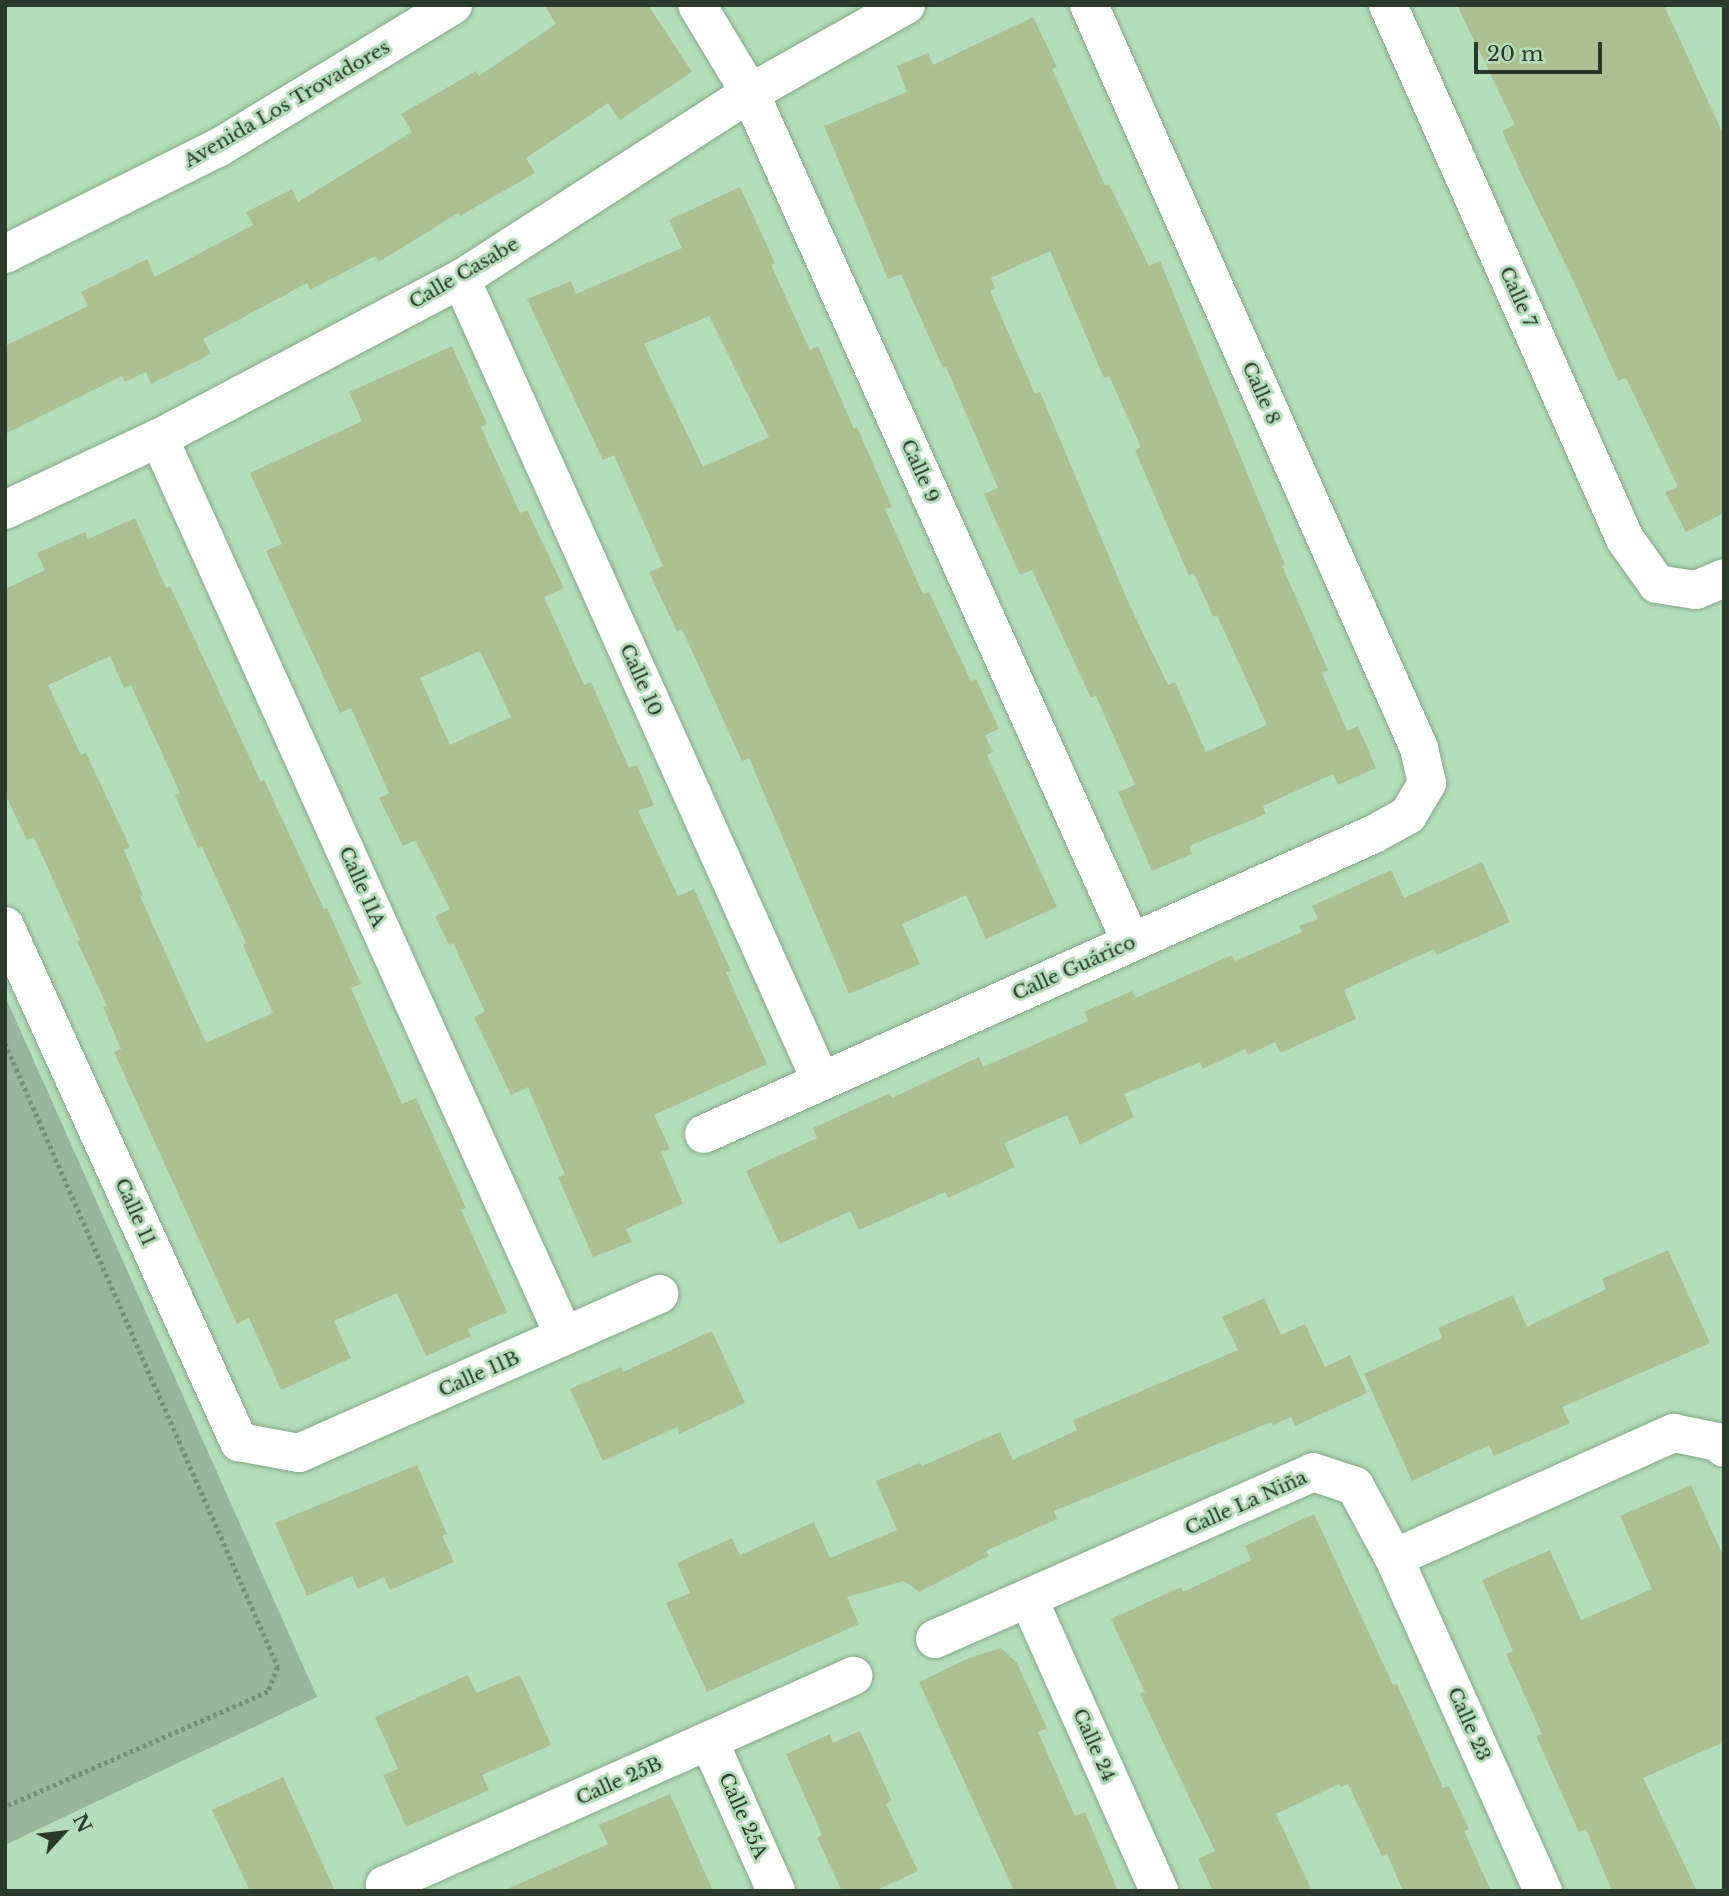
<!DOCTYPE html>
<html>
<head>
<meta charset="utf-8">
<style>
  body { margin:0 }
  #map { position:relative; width:1729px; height:1896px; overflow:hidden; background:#b4ddb9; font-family:"Libre Baskerville",serif }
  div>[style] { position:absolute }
  .green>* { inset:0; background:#97b69b }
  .building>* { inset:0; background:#abc092 }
  .path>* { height:4.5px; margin-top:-2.25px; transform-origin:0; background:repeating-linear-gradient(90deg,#729076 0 3.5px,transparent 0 7px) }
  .roads { filter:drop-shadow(0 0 2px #7fa784) drop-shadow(0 0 2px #7fa784) }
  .minor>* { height:38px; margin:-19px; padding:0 19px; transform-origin:19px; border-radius:19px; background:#fff }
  span { translate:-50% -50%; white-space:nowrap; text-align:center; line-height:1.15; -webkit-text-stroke:6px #b4ddb9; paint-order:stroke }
  .street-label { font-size:19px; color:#293a2b }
  .frame { position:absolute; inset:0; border:7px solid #293a2b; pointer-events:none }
  .north { position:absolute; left:28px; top:1798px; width:70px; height:70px; -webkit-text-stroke:5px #b4ddb9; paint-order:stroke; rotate:63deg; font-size:19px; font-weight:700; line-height:28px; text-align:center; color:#293a2b }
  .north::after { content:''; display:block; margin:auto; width:24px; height:32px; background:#293a2b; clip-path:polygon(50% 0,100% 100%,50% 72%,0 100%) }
  .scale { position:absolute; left:1474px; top:42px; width:128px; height:32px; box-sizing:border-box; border:4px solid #293a2b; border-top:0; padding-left:9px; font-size:21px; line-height:24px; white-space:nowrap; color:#293a2b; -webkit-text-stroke:5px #b4ddb9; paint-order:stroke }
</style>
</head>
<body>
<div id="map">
  <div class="green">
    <i style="clip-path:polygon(5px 996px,317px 1697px,5px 1845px)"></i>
  </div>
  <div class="building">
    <i style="clip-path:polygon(544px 5px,648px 5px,692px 72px,620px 120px,608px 103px,526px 158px,535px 173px,460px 216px,458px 213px,379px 262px,375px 256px,310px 290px,307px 283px,203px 339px,211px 354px,151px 384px,146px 372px,125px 382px,122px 376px,5px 434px,5px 346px,88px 306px,81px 292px,147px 259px,155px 277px,253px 225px,246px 212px,292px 189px,298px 202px,412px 132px,401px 114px,476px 71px,479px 76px,556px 24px)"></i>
    <i style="clip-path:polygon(1457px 5px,1664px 5px,1724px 136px,1724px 513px,1686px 532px,1665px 492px,1678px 487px,1626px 378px,1618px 381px,1575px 284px,1524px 180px,1502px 131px,1515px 125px)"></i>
    <i style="clip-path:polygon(evenodd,1033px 17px,1057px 67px,1052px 69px,1105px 185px,1109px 184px,1149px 266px,1160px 261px,1285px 565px,1282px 566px,1328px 670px,1322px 673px,1347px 731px,1358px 726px,1376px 768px,1338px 785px,1333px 774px,1263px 806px,1266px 814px,1189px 846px,1192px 854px,1152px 871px,1118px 792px,1135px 785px,1096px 696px,1091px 698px,1032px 570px,1020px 575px,984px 494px,998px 488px,946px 367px,943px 368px,901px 274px,888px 279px,824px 126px,907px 92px,897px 66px,928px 53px,933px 65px,1033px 17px,1050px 251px,1104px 378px,1109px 376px,1141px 447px,1135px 450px,1189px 576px,1194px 573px,1213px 617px,1217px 615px,1267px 725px,1206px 752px,1175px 682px,1168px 685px,1129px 604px,1040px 392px,1035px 394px,990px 291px,995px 288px,991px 278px,1050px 251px)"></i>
    <i style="clip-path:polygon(evenodd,740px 187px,775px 263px,771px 265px,810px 350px,818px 346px,854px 429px,857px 427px,892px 507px,885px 509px,923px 594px,929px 592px,971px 681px,976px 679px,999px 729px,985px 735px,993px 752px,987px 755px,1057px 907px,986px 939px,966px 895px,902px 924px,920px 964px,849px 994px,749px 758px,742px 761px,682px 629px,677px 632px,649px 572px,663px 566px,614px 455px,603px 460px,527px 299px,571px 281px,576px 294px,682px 248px,669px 220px,740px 187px,709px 316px,769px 437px,703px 467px,644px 344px,709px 316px)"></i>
    <i style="clip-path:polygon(evenodd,452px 346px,487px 424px,481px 427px,520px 513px,527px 510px,564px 588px,544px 597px,584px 685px,591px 682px,629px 768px,637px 765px,654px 805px,638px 811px,678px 896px,694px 889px,731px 971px,726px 972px,767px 1064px,654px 1115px,670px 1149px,661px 1152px,683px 1204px,626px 1229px,632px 1242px,593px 1257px,558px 1177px,565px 1175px,528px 1087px,511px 1095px,474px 1017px,485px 1012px,453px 943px,449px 945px,435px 916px,450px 909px,415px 840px,403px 846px,379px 798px,389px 793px,351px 708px,340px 713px,266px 551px,282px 544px,250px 473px,362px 421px,349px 392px,452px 346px,480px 651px,511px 717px,450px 745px,420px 678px,480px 651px)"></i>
    <i style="clip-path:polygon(evenodd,135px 518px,166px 588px,170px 586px,261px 782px,264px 780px,324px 909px,327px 908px,361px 984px,351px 988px,402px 1104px,416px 1098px,466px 1208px,461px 1210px,507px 1312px,468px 1329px,471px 1336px,426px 1356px,397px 1293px,334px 1321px,351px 1358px,281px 1390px,249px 1318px,237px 1324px,114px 1052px,121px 1049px,103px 1007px,107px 1006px,77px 941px,80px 940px,34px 837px,27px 840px,5px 794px,5px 589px,45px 570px,37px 553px,85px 532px,88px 539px,135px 518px,110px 656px,124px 688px,131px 685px,180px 793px,175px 795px,198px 848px,202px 847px,246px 943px,243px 945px,273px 1013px,206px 1043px,140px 896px,143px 895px,124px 850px,130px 847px,86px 753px,81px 755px,48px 685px,110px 656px)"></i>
    <i style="clip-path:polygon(1482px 862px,1510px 922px,1437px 955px,1434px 949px,1344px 990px,1356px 1019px,1280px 1053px,1275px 1042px,1248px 1055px,1245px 1049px,1203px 1069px,1200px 1062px,1124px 1094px,1134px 1117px,1080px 1145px,1067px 1115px,1004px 1143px,1015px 1167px,948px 1198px,945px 1192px,859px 1230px,850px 1211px,780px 1244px,746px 1171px,817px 1138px,813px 1128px,890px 1093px,892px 1098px,979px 1057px,983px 1067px,1088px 1021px,1084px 1012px,1132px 991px,1136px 998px,1232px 955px,1235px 961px,1302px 932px,1299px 926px,1318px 919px,1312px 906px,1391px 870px,1404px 898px)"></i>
    <i style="clip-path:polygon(1668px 1250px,1710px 1343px,1562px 1407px,1570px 1423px,1494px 1456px,1489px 1445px,1412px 1481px,1364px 1374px,1442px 1338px,1438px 1328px,1513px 1295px,1527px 1327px,1606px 1289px,1602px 1279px)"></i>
    <i style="clip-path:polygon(1264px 1298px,1281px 1335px,1305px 1324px,1325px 1367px,1350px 1355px,1367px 1393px,1295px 1426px,1291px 1417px,1273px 1425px,1271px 1422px,1054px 1511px,1057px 1519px,986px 1551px,989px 1556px,919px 1592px,904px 1581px,847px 1597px,859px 1624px,707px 1692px,666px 1603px,690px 1593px,677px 1563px,732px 1538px,740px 1555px,814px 1522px,830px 1558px,897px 1530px,876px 1481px,920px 1463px,922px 1466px,1000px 1432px,1013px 1460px,1077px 1430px,1073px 1420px,1238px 1350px,1222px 1317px)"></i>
    <i style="clip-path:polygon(712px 1331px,745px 1403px,679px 1434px,677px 1427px,603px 1461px,570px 1389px,621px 1367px,623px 1372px)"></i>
    <i style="clip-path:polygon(417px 1465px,447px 1534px,442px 1536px,454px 1562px,390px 1590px,384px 1577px,358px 1589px,352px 1576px,307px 1596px,275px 1523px)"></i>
    <i style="clip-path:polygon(1691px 1485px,1724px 1558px,1724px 1742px,1643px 1778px,1697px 1891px,1612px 1891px,1586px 1829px,1579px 1832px,1536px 1736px,1542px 1734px,1506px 1654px,1513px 1651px,1482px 1580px,1550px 1550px,1581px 1620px,1652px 1589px,1620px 1516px)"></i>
    <i style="clip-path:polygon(1314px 1514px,1393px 1685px,1397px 1684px,1443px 1788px,1449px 1786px,1469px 1829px,1464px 1831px,1491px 1891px,1403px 1891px,1387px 1854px,1382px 1856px,1348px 1784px,1341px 1787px,1339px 1784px,1276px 1814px,1312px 1891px,1213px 1891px,1198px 1859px,1215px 1851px,1140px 1694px,1145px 1692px,1111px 1619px,1181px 1587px,1183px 1592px,1251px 1560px,1245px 1546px)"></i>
    <i style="clip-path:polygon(1001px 1648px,1017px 1663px,1047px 1728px,1038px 1732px,1075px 1816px,1085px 1812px,1118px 1891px,1014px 1891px,919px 1682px,969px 1658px)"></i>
    <i style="clip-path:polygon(468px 1675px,476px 1693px,520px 1675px,551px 1745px,482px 1775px,489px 1790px,406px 1827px,383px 1775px,398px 1769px,375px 1717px)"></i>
    <i style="clip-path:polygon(860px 1731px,892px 1801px,886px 1804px,918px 1871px,875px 1891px,842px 1891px,817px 1838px,822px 1835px,786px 1754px,830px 1734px,833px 1743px)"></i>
    <i style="clip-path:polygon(283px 1777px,335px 1891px,250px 1891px,212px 1810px)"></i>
    <i style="clip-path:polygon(670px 1794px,713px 1891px,503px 1891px,608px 1844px,599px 1825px)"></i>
  </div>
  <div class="path">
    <i style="left:5px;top:1043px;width:681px;rotate:66.37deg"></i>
    <i style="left:278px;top:1667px;width:27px;rotate:112deg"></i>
    <i style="left:268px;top:1692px;width:287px;rotate:156.4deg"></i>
  </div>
  <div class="roads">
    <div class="minor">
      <i style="left:697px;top:5px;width:103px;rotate:58.9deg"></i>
      <i style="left:750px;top:93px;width:931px;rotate:65.83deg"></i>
      <i style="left:1388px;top:5px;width:584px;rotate:66.07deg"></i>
      <i style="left:1625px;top:539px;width:55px;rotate:54.6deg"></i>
      <i style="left:1657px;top:584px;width:39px;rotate:9deg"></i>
      <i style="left:1696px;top:590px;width:30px;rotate:-23deg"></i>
      <i style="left:5px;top:254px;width:238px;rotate:-26.5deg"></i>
      <i style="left:218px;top:148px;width:275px;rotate:-31.3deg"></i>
      <i style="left:461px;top:279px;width:879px;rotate:65.83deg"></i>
      <i style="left:159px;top:438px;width:985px;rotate:65.72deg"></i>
      <i style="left:5px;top:510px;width:170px;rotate:-25.1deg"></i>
      <i style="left:159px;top:438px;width:341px;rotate:-27.8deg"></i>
      <i style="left:461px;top:279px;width:344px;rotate:-32.8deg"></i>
      <i style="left:750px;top:93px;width:179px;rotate:-29.4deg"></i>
      <i style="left:5px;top:926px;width:567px;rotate:65.61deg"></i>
      <i style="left:239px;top:1442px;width:61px;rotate:10.4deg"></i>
      <i style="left:299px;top:1453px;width:394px;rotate:-23.8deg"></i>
      <i style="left:704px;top:1134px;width:734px;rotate:-24.12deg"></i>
      <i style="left:1374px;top:834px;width:39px;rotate:-29deg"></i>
      <i style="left:1408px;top:815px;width:37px;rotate:-59deg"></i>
      <i style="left:1427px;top:783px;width:36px;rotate:-103deg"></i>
      <i style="left:1419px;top:748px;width:813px;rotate:-113.95deg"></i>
      <i style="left:1394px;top:1558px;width:307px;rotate:-24.1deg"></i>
      <i style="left:1674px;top:1433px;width:45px;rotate:11.6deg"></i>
      <i style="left:1718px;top:1442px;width:8px;rotate:45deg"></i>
      <i style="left:1029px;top:1600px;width:319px;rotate:65.9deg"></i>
      <i style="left:935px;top:1639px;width:413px;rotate:-23.8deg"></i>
      <i style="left:1313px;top:1472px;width:44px;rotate:18.4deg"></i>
      <i style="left:1355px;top:1486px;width:82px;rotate:61.6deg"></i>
      <i style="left:1394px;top:1558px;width:365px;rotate:65.9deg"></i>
      <i style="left:709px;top:1741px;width:164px;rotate:65.9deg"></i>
      <i style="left:388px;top:1891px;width:7px;rotate:-117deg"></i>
      <i style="left:385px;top:1885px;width:513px;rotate:-24.06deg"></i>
    </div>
  </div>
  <div class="street-label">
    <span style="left:287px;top:104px;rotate:-30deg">Avenida Los Trovadores</span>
    <span style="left:464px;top:273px;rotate:-30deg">Calle Casabe</span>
    <span style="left:1518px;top:297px;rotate:66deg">Calle 7</span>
    <span style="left:1261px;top:393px;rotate:66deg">Calle 8</span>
    <span style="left:920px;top:471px;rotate:66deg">Calle 9</span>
    <span style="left:641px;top:680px;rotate:66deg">Calle 10</span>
    <span style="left:362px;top:887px;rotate:66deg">Calle 11A</span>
    <span style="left:1074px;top:968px;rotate:-24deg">Calle Guárico</span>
    <span style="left:135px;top:1212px;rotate:66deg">Calle 11</span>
    <span style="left:479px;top:1374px;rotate:-24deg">Calle 11B</span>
    <span style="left:1246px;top:1503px;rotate:-24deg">Calle La Niña</span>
    <span style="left:1469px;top:1724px;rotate:66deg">Calle 23</span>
    <span style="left:1094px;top:1745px;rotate:66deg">Calle 24</span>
    <span style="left:619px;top:1781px;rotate:-24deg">Calle 25B</span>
    <span style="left:743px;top:1816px;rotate:66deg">Calle 25A</span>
  </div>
  <div class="frame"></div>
  <div class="north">N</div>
  <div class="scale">20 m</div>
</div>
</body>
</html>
